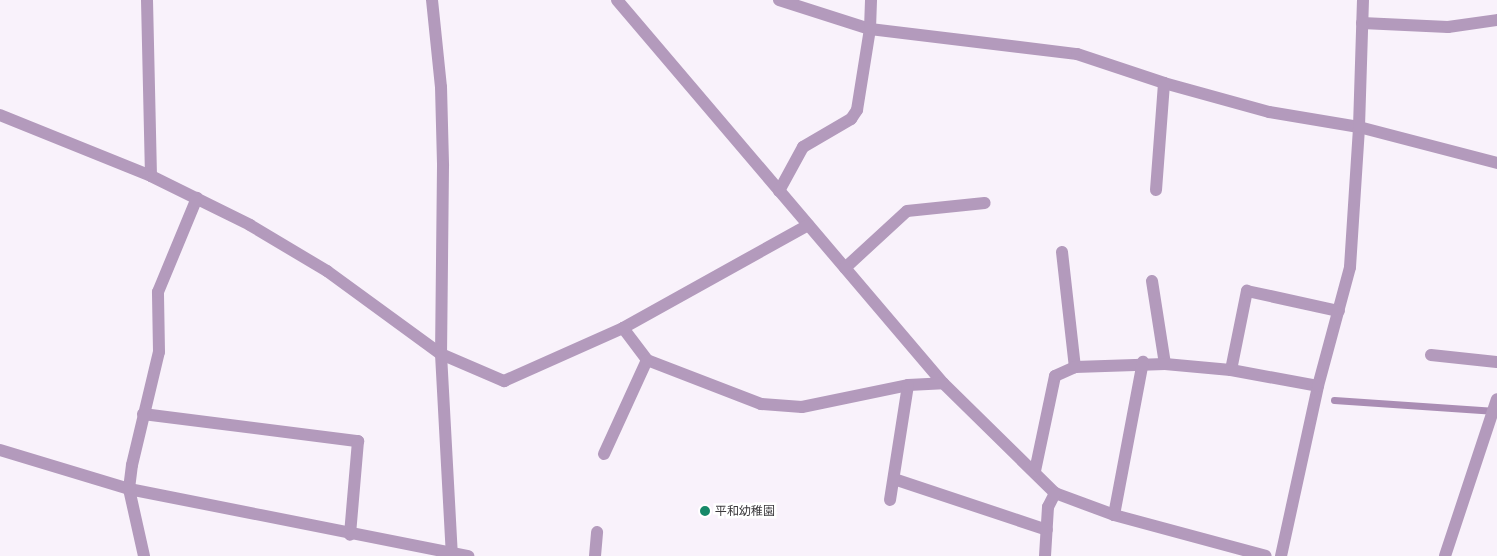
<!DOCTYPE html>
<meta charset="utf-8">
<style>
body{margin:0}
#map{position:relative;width:1497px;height:556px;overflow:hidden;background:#f9f2fb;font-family:"Titillium Web","Noto Sans JP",sans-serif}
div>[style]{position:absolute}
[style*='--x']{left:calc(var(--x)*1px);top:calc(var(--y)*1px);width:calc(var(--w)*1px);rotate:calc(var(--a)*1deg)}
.stream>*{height:7px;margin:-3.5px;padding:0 3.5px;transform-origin:3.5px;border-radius:3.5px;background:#aa8db4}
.minor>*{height:12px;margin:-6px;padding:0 6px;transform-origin:6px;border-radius:6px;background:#b39abc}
.dots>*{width:14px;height:14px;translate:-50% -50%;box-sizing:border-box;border:2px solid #fff;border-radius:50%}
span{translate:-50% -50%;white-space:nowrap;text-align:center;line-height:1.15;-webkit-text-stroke:5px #fff;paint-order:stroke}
.poi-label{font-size:12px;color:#3b393c}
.left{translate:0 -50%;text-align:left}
</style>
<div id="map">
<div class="stream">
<i style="--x:1334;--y:400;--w:162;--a:3.9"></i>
</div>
<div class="minor">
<i style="--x:147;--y:0;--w:176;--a:88.7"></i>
<i style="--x:432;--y:0;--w:87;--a:84.1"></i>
<i style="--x:441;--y:87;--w:79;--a:88.5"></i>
<i style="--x:443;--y:166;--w:188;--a:90.6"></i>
<i style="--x:441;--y:354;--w:202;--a:86.9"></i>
<i style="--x:617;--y:0;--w:503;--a:49.6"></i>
<i style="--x:943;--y:383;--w:157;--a:44.5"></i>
<i style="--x:1055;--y:493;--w:63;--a:20.4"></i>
<i style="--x:1114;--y:515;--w:157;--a:15.1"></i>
<i style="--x:779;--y:0;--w:96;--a:17.7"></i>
<i style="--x:870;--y:29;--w:209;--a:6.9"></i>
<i style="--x:1077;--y:54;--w:92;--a:18.4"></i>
<i style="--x:1164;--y:83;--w:109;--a:15.4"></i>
<i style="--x:1269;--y:112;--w:91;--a:9.5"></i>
<i style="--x:1359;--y:127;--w:143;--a:14.6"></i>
<i style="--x:1362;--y:23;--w:86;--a:2.7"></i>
<i style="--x:1448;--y:27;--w:49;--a:-8.1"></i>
<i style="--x:0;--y:115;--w:163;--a:22"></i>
<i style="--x:151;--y:176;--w:110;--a:26.3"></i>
<i style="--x:250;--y:225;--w:90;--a:30.9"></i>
<i style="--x:327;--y:271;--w:141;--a:36.1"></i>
<i style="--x:441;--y:354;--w:69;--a:23.2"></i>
<i style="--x:504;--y:381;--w:130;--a:-24"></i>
<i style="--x:623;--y:328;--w:212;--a:-29.1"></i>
<i style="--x:1156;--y:190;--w:107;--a:-85.7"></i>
<i style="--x:779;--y:191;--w:50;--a:-61.4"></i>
<i style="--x:803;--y:147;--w:56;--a:-30.3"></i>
<i style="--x:851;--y:119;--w:11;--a:-56"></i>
<i style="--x:857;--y:110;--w:82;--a:-80.9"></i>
<i style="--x:870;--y:29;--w:29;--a:-88"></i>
<i style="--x:1062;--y:252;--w:116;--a:83.6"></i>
<i style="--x:845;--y:268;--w:84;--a:-42.6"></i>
<i style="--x:907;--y:211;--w:78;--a:-5.9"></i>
<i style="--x:1152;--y:281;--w:84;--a:81.1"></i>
<i style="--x:623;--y:328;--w:40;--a:53"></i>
<i style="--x:647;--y:360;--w:122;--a:21.1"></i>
<i style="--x:761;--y:404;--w:41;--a:4.2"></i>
<i style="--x:802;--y:407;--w:108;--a:-11.7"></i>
<i style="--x:908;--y:385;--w:35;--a:-3"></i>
<i style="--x:1431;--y:355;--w:66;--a:6.1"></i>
<i style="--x:1231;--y:370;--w:81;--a:-78.6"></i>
<i style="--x:1247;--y:291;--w:94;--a:12.3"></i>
<i style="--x:143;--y:414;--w:217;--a:7.2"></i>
<i style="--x:358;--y:441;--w:94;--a:94.9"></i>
<i style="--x:0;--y:450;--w:135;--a:16.8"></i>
<i style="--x:129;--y:489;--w:346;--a:11.2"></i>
<i style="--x:604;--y:454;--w:103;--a:-65.4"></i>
<i style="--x:1035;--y:471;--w:97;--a:-78.1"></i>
<i style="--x:1055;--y:376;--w:22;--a:-24"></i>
<i style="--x:1075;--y:367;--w:90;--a:-1.9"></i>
<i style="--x:1165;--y:364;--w:66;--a:5.2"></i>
<i style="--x:1231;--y:370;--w:88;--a:10.4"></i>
<i style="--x:894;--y:479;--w:161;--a:18.4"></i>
<i style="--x:890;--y:500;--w:116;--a:-81.1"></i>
<i style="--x:1114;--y:515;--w:156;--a:-79.3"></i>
<i style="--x:144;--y:556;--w:69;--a:-102.6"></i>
<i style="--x:129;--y:489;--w:24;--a:-83"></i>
<i style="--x:132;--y:465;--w:116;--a:-76.6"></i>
<i style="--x:159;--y:352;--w:60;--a:-91"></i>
<i style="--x:158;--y:292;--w:102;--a:-67.5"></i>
<i style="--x:595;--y:556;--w:24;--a:-85"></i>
<i style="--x:1045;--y:556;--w:49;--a:-86.5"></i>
<i style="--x:1048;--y:507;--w:16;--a:-63"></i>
<i style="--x:1281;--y:556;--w:174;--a:-77.7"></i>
<i style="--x:1318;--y:386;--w:123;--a:-74.9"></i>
<i style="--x:1350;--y:267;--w:140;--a:-86.3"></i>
<i style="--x:1359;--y:127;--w:127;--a:-88.2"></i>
<i style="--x:1445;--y:556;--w:165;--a:-71.7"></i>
</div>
<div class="dots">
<i style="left:705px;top:511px;background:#168868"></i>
</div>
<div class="poi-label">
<span class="left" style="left:715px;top:511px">平和幼稚園</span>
</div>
</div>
